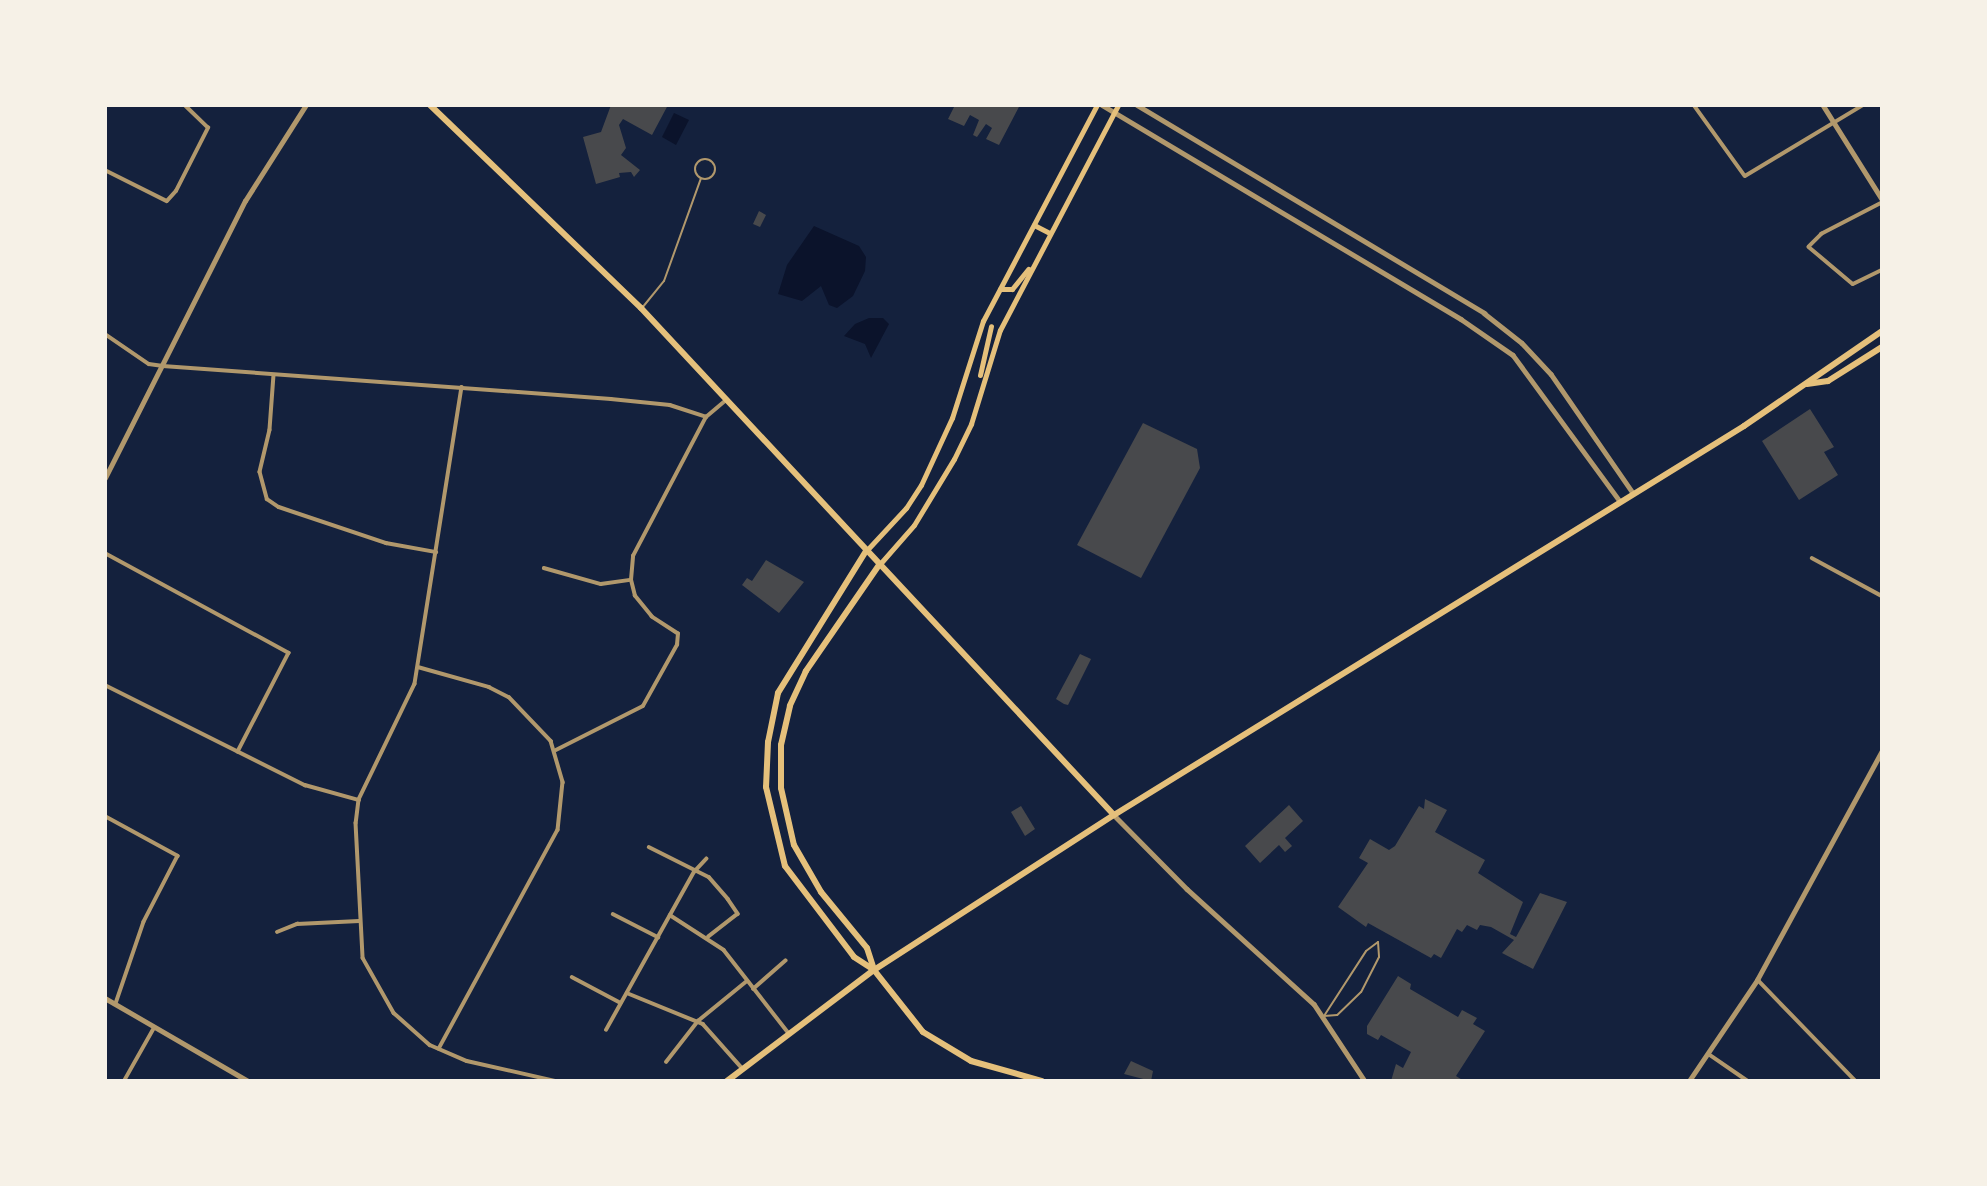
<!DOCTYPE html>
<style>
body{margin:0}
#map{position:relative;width:1987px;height:1186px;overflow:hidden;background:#14213d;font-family:"Playfair Display",serif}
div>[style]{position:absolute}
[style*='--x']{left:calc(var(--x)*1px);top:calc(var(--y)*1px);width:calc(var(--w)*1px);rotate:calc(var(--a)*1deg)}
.water>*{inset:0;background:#0b132b}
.building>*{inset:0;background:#48494c}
.service>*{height:2px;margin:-1px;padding:0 1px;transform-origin:1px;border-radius:1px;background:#b1986c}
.service>.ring{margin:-1px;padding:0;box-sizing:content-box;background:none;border:2px solid #b1986c;border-radius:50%}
.minor>*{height:3.5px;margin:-1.75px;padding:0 1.75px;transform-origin:1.75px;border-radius:1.75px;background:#b1986c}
.tertiary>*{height:4.5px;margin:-2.25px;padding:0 2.25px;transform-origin:2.25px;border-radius:2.25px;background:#b1986c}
.secondary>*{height:5px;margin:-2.5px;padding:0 2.5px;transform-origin:2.5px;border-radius:2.5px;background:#e5c07b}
.primary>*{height:6px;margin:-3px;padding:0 3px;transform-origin:3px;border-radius:3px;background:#e5c07b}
span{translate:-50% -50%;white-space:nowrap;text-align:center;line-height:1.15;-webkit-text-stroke:5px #f6f1e7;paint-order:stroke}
.frame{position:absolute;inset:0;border:107px solid #f6f1e7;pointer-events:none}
</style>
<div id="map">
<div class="water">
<i style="clip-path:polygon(674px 113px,689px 120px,676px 145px,662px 137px)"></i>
<i style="clip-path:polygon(814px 226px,859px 246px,866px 257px,865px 271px,853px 296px,837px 308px,829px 305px,821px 286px,802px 301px,778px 294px,787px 265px)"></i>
<i style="clip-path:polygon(869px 318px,883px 318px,889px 324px,871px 358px,865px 344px,844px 336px,855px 324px)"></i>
</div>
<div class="building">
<i style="clip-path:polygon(611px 105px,668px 105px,652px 135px,623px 119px,619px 125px,626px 148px,621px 155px,640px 170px,634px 177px,631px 172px,619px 173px,620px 177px,596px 184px,583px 137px,601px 132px)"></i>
<i style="clip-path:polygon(955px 105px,1020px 105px,999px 145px,986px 139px,992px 128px,986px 124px,977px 137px,973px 135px,979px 120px,970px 115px,964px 126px,948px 119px)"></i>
<i style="clip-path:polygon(759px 211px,766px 215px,760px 227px,753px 224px)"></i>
<i style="clip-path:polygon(1810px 409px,1834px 447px,1824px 452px,1838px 475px,1799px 500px,1762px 441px)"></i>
<i style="clip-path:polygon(1143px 423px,1197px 449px,1200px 468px,1141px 578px,1077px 545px)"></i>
<i style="clip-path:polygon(766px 560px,804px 582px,779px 613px,742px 585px,747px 578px,752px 581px)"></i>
<i style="clip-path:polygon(1080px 654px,1091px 659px,1068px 705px,1064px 704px,1056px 699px)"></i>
<i style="clip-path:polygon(1425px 799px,1447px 810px,1435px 832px,1485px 860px,1478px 873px,1523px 902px,1510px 934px,1516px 937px,1540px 893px,1567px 902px,1533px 969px,1502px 953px,1514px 940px,1491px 927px,1480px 925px,1477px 930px,1467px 925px,1462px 932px,1457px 929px,1441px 958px,1434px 954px,1431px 958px,1368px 923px,1366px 927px,1338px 907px,1368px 863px,1359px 858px,1370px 839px,1389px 850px,1395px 846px,1419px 806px,1424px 809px)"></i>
<i style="clip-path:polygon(1289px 805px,1303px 821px,1285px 838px,1292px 846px,1285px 852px,1279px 845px,1260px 863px,1245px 846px)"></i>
<i style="clip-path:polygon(1021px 806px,1035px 829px,1025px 836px,1011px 812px)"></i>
<i style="clip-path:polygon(1398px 976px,1411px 984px,1410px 989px,1458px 1017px,1462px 1010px,1477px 1018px,1473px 1024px,1485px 1031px,1456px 1076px,1464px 1081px,1391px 1081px,1396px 1064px,1403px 1068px,1411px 1052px,1381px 1035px,1378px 1040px,1367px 1034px,1367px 1026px)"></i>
<i style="clip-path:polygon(1131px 1061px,1153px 1071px,1151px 1081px,1124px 1074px)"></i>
</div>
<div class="service">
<i class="ring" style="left:695px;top:159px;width:18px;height:18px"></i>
<i style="--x:642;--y:308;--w:35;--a:-51"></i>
<i style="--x:664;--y:281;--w:109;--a:-70.2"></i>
<i style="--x:1378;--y:942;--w:15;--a:86"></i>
<i style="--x:1379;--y:957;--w:39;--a:117"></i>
<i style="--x:1361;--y:992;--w:33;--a:136"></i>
<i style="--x:1337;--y:1015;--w:13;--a:176"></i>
<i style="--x:1324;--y:1016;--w:77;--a:-57.1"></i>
<i style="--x:1366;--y:951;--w:15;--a:-37"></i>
</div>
<div class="minor">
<i style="--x:1694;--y:105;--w:87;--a:54.3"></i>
<i style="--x:1745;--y:176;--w:138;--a:-31"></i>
<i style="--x:105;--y:170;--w:69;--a:26.6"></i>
<i style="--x:167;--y:201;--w:13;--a:-48"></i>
<i style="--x:176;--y:191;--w:71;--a:-63.1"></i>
<i style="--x:208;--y:128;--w:33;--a:-136"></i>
<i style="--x:1882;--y:203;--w:68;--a:152.7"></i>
<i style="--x:1822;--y:234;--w:18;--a:135"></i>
<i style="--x:1809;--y:247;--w:57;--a:40.1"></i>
<i style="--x:1853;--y:284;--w:32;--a:-26"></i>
<i style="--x:105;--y:334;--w:53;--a:34.3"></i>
<i style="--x:149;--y:364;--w:14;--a:8"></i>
<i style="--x:163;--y:366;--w:449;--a:4.2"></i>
<i style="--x:611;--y:399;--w:59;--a:5.8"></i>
<i style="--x:670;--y:405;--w:38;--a:18"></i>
<i style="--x:274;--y:375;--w:55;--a:94.2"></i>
<i style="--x:270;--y:430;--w:43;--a:103.4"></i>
<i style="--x:260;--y:472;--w:28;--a:75"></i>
<i style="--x:267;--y:499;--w:14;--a:34"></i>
<i style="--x:279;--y:507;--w:113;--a:18.6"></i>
<i style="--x:386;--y:543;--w:51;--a:10.2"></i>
<i style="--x:462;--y:387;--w:301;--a:99"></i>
<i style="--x:415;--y:684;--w:129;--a:115.8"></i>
<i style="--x:359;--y:800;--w:23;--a:97"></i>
<i style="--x:356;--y:823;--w:135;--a:87"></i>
<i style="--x:363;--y:958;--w:63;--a:60.6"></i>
<i style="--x:394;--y:1013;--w:48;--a:41.6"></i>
<i style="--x:430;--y:1045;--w:40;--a:23.4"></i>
<i style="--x:467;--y:1061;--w:91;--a:12.7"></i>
<i style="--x:105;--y:553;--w:209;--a:28.5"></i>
<i style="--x:289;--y:653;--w:111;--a:117.3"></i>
<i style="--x:1812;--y:558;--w:80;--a:28.5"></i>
<i style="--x:544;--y:568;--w:59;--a:15.7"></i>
<i style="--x:601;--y:584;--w:29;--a:-8"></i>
<i style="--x:418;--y:667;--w:74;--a:15.7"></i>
<i style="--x:489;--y:687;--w:22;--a:27"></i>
<i style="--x:509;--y:697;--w:61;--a:46.3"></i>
<i style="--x:551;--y:741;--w:43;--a:73.7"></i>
<i style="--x:563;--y:782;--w:48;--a:95.9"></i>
<i style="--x:558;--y:830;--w:249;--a:118.5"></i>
<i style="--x:105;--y:685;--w:224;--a:26.6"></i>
<i style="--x:305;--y:785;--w:56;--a:15.5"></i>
<i style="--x:556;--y:750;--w:97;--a:-26.8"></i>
<i style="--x:643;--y:706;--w:70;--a:-60.9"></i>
<i style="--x:677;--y:645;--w:11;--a:-85"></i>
<i style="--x:678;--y:634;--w:31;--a:-147"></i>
<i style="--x:652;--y:617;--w:27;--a:-129"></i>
<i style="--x:635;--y:596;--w:16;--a:-104"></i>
<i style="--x:631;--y:580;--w:24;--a:-85"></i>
<i style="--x:633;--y:556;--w:157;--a:-62.3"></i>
<i style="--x:706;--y:417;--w:25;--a:-40"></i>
<i style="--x:105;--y:816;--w:83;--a:28.7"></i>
<i style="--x:178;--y:856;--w:74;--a:117.3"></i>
<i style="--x:144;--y:922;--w:87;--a:108.9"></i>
<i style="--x:649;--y:847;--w:67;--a:26.6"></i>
<i style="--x:709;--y:877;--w:29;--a:49"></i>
<i style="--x:728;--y:899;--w:18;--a:56"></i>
<i style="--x:738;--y:914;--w:37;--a:142"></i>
<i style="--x:613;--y:914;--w:51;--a:27.1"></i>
<i style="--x:670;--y:915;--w:64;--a:32.9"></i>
<i style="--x:724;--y:950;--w:103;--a:52.1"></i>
<i style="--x:277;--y:932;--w:22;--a:-22"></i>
<i style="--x:297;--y:924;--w:62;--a:-2.8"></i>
<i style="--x:572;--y:977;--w:55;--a:28"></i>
<i style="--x:1758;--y:980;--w:141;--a:45.9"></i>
<i style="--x:753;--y:989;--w:43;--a:-41.2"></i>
<i style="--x:627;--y:993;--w:82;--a:22.2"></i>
<i style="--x:703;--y:1024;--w:59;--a:48.4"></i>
<i style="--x:606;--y:1030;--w:181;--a:-60.9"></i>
<i style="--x:694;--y:872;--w:18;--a:-47"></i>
<i style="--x:1710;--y:1055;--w:46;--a:34.4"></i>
<i style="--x:666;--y:1062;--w:52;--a:-52"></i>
<i style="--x:698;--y:1021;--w:63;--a:-39.2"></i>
<i style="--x:124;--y:1081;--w:61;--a:-60.5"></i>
</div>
<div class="tertiary">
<i style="--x:1102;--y:105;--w:418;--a:30.8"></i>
<i style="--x:1461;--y:319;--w:63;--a:34.7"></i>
<i style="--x:1513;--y:355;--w:181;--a:53.8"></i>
<i style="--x:1137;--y:105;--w:405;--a:30.9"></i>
<i style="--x:1484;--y:313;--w:48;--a:38.3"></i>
<i style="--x:1522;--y:343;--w:42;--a:46.9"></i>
<i style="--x:1551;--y:374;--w:145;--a:55.4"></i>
<i style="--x:1823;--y:105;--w:111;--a:57.9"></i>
<i style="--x:105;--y:478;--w:310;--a:-63.2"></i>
<i style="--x:245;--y:201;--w:114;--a:-57.6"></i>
<i style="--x:1114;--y:815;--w:104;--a:45.4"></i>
<i style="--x:1187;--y:889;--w:171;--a:42.2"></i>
<i style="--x:1314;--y:1004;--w:92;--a:56.5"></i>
<i style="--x:105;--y:998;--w:165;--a:30.1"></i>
<i style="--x:1689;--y:1081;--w:122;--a:-56"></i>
<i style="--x:1757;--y:980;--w:261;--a:-61.4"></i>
</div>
<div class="secondary">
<i style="--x:1034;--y:225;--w:18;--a:27"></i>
<i style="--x:1000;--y:289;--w:12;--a:0"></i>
<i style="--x:1012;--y:289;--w:26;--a:-51"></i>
<i style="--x:980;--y:375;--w:50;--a:-77.3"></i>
<i style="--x:866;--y:551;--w:59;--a:-47.1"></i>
<i style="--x:906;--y:508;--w:27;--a:-57"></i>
<i style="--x:921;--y:485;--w:74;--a:-65.2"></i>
<i style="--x:952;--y:418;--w:102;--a:-72.3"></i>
<i style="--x:983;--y:321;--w:244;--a:-62.2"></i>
<i style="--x:879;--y:565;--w:53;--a:-48.8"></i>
<i style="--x:914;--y:525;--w:77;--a:-58.8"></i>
<i style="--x:954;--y:459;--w:39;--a:-64"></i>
<i style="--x:971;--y:424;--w:98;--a:-72.9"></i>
<i style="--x:1000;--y:330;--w:254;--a:-62.3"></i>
</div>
<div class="primary">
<i style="--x:430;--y:105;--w:293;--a:43.9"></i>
<i style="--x:641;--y:308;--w:693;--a:46.99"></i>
<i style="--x:1807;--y:384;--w:21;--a:-8"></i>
<i style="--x:1828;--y:381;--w:64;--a:-32.2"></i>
<i style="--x:866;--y:551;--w:167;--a:121.8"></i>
<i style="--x:778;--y:693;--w:50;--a:101.5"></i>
<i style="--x:768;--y:742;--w:45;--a:92.5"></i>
<i style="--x:766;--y:787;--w:81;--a:76.5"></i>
<i style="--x:785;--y:866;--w:114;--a:52.8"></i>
<i style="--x:854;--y:957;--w:24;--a:33"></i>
<i style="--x:879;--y:565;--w:129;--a:124.6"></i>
<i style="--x:806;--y:671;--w:38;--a:115"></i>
<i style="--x:790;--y:706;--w:40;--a:103"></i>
<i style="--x:781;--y:745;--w:43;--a:90"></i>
<i style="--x:781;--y:788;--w:58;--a:77.2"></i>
<i style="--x:794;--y:845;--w:54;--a:60.1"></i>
<i style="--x:821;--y:892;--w:72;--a:50.6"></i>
<i style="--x:867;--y:948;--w:23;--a:72"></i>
<i style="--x:874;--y:970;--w:79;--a:51.7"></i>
<i style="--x:923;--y:1032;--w:56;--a:31.1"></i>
<i style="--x:971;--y:1061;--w:74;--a:15.7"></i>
<i style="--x:727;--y:1081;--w:184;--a:-37.1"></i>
<i style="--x:874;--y:970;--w:286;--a:-32.9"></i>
<i style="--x:1114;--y:815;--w:740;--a:-31.69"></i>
<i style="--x:1744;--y:426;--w:168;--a:-34.5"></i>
</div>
<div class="frame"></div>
</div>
